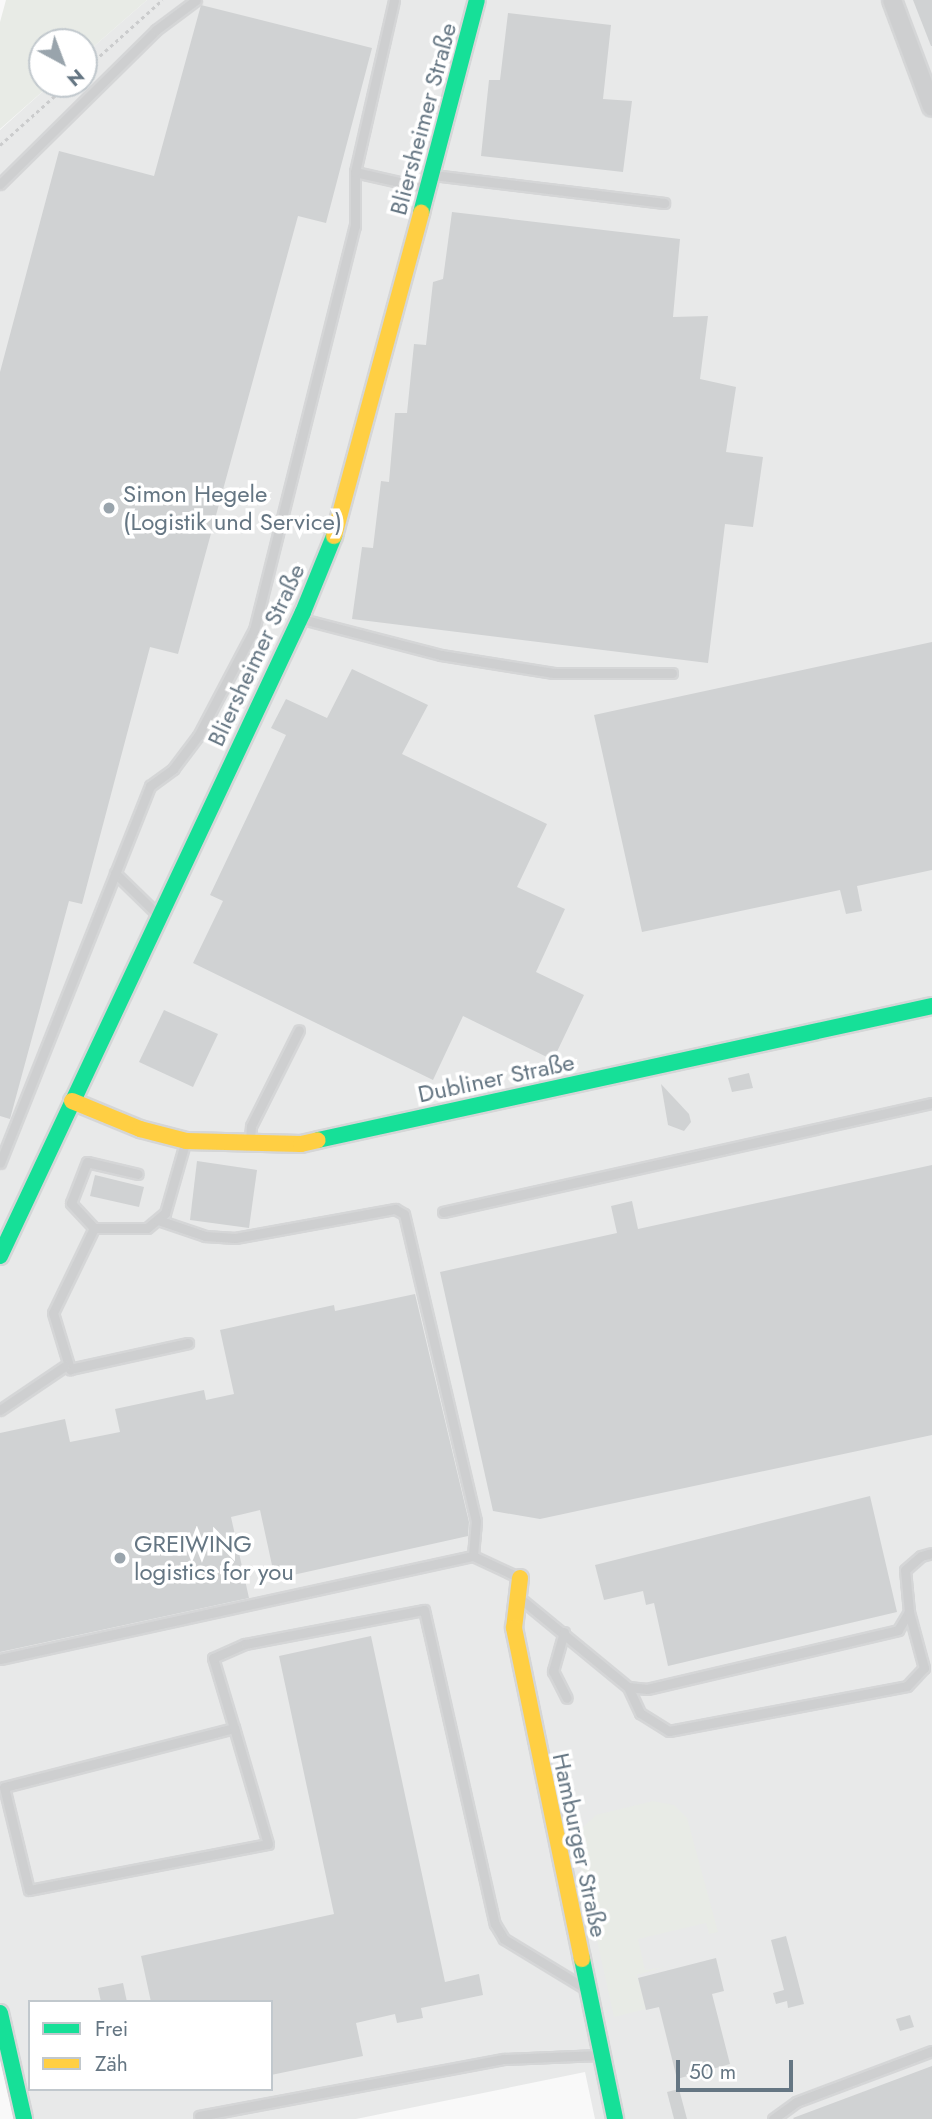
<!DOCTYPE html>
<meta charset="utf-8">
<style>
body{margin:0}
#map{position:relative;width:932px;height:2119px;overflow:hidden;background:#f9f9f9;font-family:Jost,sans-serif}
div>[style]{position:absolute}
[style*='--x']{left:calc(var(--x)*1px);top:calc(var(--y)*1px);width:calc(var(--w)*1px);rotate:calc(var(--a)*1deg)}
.built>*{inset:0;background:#e8e9e9}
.green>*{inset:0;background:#e8ebe6}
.building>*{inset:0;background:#d0d2d3}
.path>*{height:2.5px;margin-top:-1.25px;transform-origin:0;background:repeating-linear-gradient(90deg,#cbcccd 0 3.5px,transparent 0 7px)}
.roads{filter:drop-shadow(2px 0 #d5d6d7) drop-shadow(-2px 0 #d5d6d7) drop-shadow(0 2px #d5d6d7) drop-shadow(0 -2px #d5d6d7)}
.lane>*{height:9px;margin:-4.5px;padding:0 4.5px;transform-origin:4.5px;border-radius:4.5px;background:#cecfd0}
.street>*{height:18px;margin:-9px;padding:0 9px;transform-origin:9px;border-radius:9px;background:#cecfd0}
.fast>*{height:16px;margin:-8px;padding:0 8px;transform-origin:8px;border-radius:8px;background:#16e098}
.slow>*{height:16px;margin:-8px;padding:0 8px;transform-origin:8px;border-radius:8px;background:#ffcf43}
.dots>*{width:19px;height:19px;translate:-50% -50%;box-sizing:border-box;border:4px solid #fff;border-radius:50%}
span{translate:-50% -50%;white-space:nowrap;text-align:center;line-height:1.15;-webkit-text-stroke:7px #fff;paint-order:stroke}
.street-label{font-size:24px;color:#657683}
.poi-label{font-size:24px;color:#657683}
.left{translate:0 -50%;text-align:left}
.legend{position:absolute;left:28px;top:2000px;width:245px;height:91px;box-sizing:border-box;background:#fff;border:2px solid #c1c8cd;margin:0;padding:9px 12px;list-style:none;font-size:21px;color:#657683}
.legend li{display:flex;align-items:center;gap:14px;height:35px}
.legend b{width:35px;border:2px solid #c1c8cd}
.north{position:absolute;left:28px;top:28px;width:70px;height:70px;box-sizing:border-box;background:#fff;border:2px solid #c1c8cd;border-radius:50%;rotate:139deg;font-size:19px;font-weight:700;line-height:28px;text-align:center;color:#657683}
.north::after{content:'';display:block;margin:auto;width:24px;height:32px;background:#99a4ac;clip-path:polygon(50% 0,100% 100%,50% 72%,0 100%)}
.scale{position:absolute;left:676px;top:2060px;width:117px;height:32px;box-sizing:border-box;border:4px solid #657683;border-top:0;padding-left:9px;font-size:21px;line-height:24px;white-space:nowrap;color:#657683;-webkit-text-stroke:5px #fff;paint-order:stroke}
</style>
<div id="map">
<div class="built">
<i style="clip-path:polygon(evenodd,147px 0,932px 0,932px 2119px,595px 2119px,585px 2072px,356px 2119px,30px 2119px,0 2013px,0 130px,51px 84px,84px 84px,84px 55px,147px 0,30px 2002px,271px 2002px,271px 2089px,30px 2089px,30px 2002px)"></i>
</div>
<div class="green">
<i style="clip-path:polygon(6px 0,147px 0,84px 55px,84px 42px,42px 42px,42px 84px,51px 84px,0 129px,0 22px)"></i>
<i style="clip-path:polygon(653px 1801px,674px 1805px,687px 1818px,718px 1932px,709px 1934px,706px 1923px,638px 1939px,645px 1970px,665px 1967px,637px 1975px,646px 2009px,614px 2017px,574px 1836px,596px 1815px)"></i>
</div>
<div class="building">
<i style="clip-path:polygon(913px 0,932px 0,932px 46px,931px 46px)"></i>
<i style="clip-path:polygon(201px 5px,372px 48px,326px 223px,298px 216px,178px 654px,150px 647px,82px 904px,69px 901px,10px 1119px,0 1116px,0 372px,59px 151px,154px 176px)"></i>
<i style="clip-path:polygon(508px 13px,611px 25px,603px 99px,632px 101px,623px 172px,481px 156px,489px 80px,500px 80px)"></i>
<i style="clip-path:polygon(452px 212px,680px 239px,673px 317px,708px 316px,700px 379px,736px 387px,726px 452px,763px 457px,753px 527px,725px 524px,708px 663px,352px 619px,362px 547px,373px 548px,381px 481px,389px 482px,395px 413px,407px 413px,414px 344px,426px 345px,433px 282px,443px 279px)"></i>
<i style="clip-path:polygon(932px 642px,932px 870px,857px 886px,862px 911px,846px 914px,840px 890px,642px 932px,594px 715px)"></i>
<i style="clip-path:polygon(352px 669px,428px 705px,402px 754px,547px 824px,517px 887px,565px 909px,536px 972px,584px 995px,553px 1060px,463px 1016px,433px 1080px,193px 963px,223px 901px,210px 895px,286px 735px,271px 728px,286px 699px,327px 718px)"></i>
<i style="clip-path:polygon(164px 1010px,218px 1034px,193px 1087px,139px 1062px)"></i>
<i style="clip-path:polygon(749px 1073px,753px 1088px,732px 1092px,728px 1078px)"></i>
<i style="clip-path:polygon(661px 1084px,689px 1114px,691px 1122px,684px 1131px,668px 1125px)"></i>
<i style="clip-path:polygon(197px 1161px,257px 1170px,249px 1228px,190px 1220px)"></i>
<i style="clip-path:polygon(932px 1165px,932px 1435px,540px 1519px,493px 1511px,440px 1272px,617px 1233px,611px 1206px,632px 1201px,638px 1229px)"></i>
<i style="clip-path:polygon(95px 1175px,144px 1187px,139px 1207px,90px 1196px)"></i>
<i style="clip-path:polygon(415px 1294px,469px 1522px,468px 1536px,275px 1579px,260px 1510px,231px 1517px,249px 1598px,0 1652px,0 1433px,65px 1419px,70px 1442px,120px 1432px,115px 1409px,204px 1390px,206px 1400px,234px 1394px,220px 1330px,334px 1305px,335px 1311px)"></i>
<i style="clip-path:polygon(870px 1496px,897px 1612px,668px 1666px,654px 1603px,646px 1605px,643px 1591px,604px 1600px,595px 1565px)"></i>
<i style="clip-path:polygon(371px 1636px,445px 1982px,479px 1974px,483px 1995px,421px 2008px,423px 2018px,397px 2023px,395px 2014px,356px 2023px,363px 2056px,271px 2075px,271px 2002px,151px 2002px,141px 1956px,334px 1914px,279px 1656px)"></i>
<i style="clip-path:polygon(786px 1936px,804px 2004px,788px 2008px,787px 2001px,776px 2004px,773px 1993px,784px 1990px,771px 1940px)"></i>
<i style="clip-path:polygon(716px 1958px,724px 1991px,712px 1994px,730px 2064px,677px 2079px,659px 2007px,646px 2010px,638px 1978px)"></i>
<i style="clip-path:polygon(123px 1983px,127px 2002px,101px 2002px,98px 1988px)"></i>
<i style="clip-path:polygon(910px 2015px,914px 2027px,900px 2031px,896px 2019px)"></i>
<i style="clip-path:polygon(932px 2066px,932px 2119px,794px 2119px,793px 2118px)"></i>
<i style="clip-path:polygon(679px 2089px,687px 2119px,674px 2119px,667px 2092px)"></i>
</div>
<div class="path">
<i style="--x:84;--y:70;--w:105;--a:-41.9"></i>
<i style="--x:0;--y:145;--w:91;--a:-41.9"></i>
</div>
<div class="roads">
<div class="lane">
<i style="--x:355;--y:172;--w:73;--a:12.7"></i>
<i style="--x:433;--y:175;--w:233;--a:6.9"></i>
<i style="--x:0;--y:184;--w:219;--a:-44.6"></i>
<i style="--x:156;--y:30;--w:50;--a:-36.9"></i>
<i style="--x:302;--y:619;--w:144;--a:14.5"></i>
<i style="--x:441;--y:655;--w:114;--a:9.1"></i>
<i style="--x:554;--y:673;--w:118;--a:0"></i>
<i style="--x:115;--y:873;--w:60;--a:44.3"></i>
<i style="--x:250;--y:1140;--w:14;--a:-86"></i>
<i style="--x:251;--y:1126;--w:107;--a:-63.4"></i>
<i style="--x:185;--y:1143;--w:73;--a:105.9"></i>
<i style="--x:165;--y:1213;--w:23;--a:140"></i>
<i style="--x:147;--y:1228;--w:53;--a:180"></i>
<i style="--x:94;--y:1228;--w:94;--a:115.8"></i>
<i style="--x:53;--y:1313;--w:59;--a:73.1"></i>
<i style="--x:70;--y:1369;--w:121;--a:-12.4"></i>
<i style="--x:0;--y:1163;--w:406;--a:-68.3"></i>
<i style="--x:150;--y:786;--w:29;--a:-36"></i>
<i style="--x:173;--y:769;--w:41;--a:-52.9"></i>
<i style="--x:198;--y:736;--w:120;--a:-62.2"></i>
<i style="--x:254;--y:630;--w:416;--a:-76"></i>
<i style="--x:355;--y:226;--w:54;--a:-90"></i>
<i style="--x:355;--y:172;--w:176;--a:-77.2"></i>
<i style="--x:443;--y:1212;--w:501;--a:-12.57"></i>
<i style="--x:158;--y:1220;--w:50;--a:18.8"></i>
<i style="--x:205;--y:1236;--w:30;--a:4"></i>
<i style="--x:235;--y:1238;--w:163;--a:-10.3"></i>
<i style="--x:395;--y:1209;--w:10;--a:29"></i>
<i style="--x:404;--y:1214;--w:315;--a:76.8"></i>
<i style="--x:476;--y:1521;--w:35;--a:95"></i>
<i style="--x:94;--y:1228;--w:34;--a:-133"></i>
<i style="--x:71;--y:1203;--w:44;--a:-68.7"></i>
<i style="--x:87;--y:1162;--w:52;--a:13.2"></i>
<i style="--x:0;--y:1410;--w:78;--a:-34.1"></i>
<i style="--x:522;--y:1600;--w:137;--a:39.4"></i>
<i style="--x:628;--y:1687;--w:19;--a:6"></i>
<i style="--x:647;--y:1689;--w:258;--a:-13.2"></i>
<i style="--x:898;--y:1630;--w:21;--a:-59"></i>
<i style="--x:909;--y:1612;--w:42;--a:-95.4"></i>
<i style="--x:905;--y:1570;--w:21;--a:-41"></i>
<i style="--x:921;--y:1556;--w:11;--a:-15"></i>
<i style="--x:564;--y:1632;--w:41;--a:105.8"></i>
<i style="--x:553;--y:1671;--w:30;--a:63"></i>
<i style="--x:0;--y:1659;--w:484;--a:-12.3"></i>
<i style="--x:473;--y:1556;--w:50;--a:25"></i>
<i style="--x:628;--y:1687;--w:29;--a:65"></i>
<i style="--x:640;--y:1713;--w:34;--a:32"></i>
<i style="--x:669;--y:1731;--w:242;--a:-10.7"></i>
<i style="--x:907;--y:1686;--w:25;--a:-47"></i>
<i style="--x:924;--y:1668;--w:58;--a:-105"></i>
<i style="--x:234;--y:1728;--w:237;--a:165.6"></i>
<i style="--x:4;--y:1787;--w:106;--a:76.4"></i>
<i style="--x:29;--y:1890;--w:243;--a:-10.9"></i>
<i style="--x:268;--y:1844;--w:121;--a:-106.3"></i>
<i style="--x:234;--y:1728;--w:73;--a:-106.7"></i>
<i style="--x:213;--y:1658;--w:35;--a:-24"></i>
<i style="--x:245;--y:1644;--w:182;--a:-10.8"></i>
<i style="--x:424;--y:1610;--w:322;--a:77.3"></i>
<i style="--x:495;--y:1924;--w:17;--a:59"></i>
<i style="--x:504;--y:1939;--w:92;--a:31.3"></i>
<i style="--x:199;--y:2116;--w:311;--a:-10.6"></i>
<i style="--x:505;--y:2059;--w:94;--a:-2.4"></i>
<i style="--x:773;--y:2119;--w:29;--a:-36"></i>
<i style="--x:796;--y:2102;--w:145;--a:-20.6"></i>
</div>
<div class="street">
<i style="--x:892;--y:0;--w:114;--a:69.5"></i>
</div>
<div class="fast">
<i style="--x:421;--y:213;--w:220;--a:-75.3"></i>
<i style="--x:318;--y:1140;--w:628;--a:-12.31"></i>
<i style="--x:0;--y:1256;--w:712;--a:-64.8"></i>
<i style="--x:303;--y:612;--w:82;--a:-67.8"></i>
<i style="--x:582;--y:1959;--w:163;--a:78.3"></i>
<i style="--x:0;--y:2013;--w:109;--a:77.2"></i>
</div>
<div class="slow">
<i style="--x:334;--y:536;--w:335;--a:-74.9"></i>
<i style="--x:72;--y:1101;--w:74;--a:22.4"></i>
<i style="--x:140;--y:1129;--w:48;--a:14.6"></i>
<i style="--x:186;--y:1141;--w:115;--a:1.5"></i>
<i style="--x:301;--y:1144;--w:17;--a:-13"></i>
<i style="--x:520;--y:1578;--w:50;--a:96.8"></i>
<i style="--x:514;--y:1628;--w:338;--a:78.4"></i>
</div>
</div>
<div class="dots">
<i style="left:109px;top:508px;background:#99a4ac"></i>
<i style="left:120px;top:1558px;background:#99a4ac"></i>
</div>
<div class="street-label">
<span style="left:423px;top:119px;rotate:-75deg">Bliersheimer Straße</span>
<span style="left:256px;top:655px;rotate:-65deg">Bliersheimer Straße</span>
<span style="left:496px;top:1078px;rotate:-12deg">Dubliner Straße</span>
<span style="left:580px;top:1845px;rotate:78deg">Hamburger Straße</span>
</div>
<div class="poi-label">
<span class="left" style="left:123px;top:508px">Simon Hegele<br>(Logistik und Service)</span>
<span class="left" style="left:134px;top:1558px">GREIWING<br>logistics for you</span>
</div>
<ul class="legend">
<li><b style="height:9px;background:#16e098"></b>Frei</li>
<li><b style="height:9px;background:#ffcf43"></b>Zäh</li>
</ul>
<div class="north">N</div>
<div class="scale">50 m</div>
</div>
